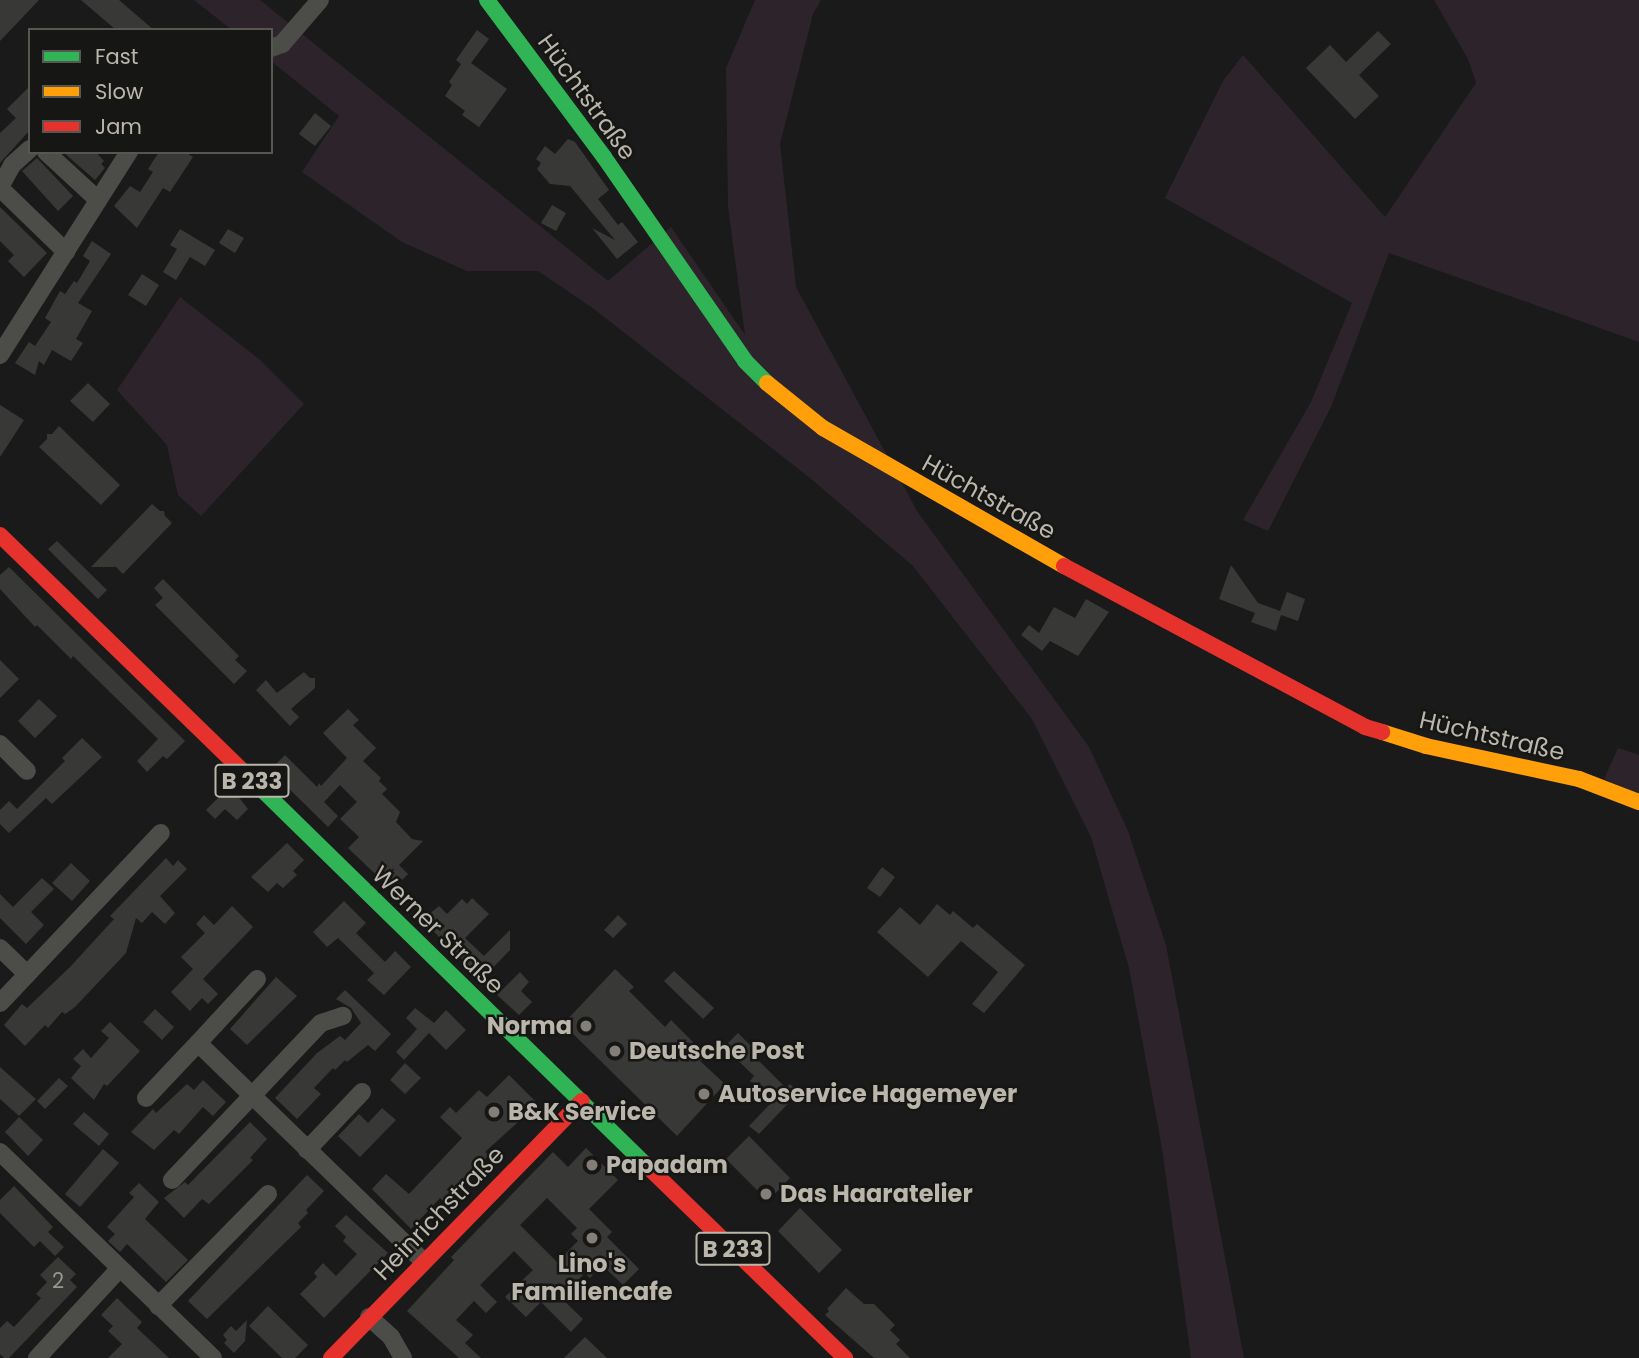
<!DOCTYPE html>
<meta charset="utf-8">
<style>
body{margin:0}
#map{position:relative;width:1639px;height:1358px;overflow:hidden;background:#1a1a1a;font-family:Poppins,sans-serif}
div>[style]{position:absolute}
[style*='--x']{left:calc(var(--x)*1px);top:calc(var(--y)*1px);width:calc(var(--w)*1px);rotate:calc(var(--a)*1deg)}
.green>*{inset:0;background:#2c242a}
.building>*{inset:0;background:#383836}
.street>*{height:18px;margin:-9px;padding:0 9px;transform-origin:9px;border-radius:9px;background:#4c4c48}
.fast>*{height:16px;margin:-8px;padding:0 8px;transform-origin:8px;border-radius:8px;background:#30b455}
.slow>*{height:16px;margin:-8px;padding:0 8px;transform-origin:8px;border-radius:8px;background:#ff9f0a}
.jam>*{height:16px;margin:-8px;padding:0 8px;transform-origin:8px;border-radius:8px;background:#e5322d}
.dots>*{width:19px;height:19px;translate:-50% -50%;box-sizing:border-box;border:4px solid #161614;border-radius:50%}
span{translate:-50% -50%;white-space:nowrap;text-align:center;line-height:1.15;-webkit-text-stroke:5px #161614;paint-order:stroke}
.number-label{font-size:21px;color:#9a968e}
.number-label span{-webkit-text-stroke-width:0}
.shield-label span{padding:2px 5px;background:#161614;border:2px solid;border-radius:5px;-webkit-text-stroke-width:0}
.shield-label{font-size:23px;color:#bbb6ab;font-weight:700}
.street-label{font-size:24px;color:#bbb6ab}
.poi-label{font-size:24px;color:#bbb6ab;font-weight:700}
.right{translate:-100% -50%;text-align:right}
.left{translate:0 -50%;text-align:left}
.legend{position:absolute;left:28px;top:28px;width:245px;height:126px;box-sizing:border-box;background:#161614;border:2px solid #585650;margin:0;padding:9px 12px;list-style:none;font-size:21px;color:#bbb6ab}
.legend li{display:flex;align-items:center;gap:14px;height:35px}
.legend b{width:35px;border:2px solid #585650}
</style>
<div id="map">
<div class="green">
<i style="clip-path:polygon(194px 0,260px 0,608px 281px,671px 227px,745px 335px,728px 206px,726px 68px,755px 0,821px 0,813px 14px,780px 144px,796px 287px,917px 511px,1089px 747px,1128px 831px,1166px 945px,1244px 1358px,1191px 1358px,1162px 1148px,1129px 968px,1091px 837px,1032px 719px,913px 566px,810px 478px,594px 309px,538px 271px,467px 271px,402px 242px,302px 172px,339px 116px,271px 61px,271px 30px,232px 30px)"></i>
<i style="clip-path:polygon(1434px 0,1639px 0,1639px 342px,1389px 253px,1331px 407px,1268px 531px,1243px 520px,1311px 402px,1352px 303px,1165px 198px,1223px 81px,1243px 55px,1385px 217px,1476px 83px,1468px 59px)"></i>
<i style="clip-path:polygon(180px 297px,259px 359px,304px 404px,201px 516px,178px 495px,167px 445px,117px 390px)"></i>
<i style="clip-path:polygon(1618px 748px,1639px 755px,1639px 794px,1604px 779px)"></i>
</div>
<div class="building">
<i style="clip-path:polygon(0 0,39px 0,0 41px)"></i>
<i style="clip-path:polygon(81px 0,119px 0,154px 30px,116px 30px)"></i>
<i style="clip-path:polygon(477px 30px,489px 39px,471px 63px,507px 89px,479px 127px,462px 115px,465px 111px,445px 96px,452px 85px,449px 82px,461px 64px,456px 60px)"></i>
<i style="clip-path:polygon(1378px 31px,1391px 44px,1359px 75px,1379px 96px,1355px 119px,1306px 68px,1330px 45px,1346px 62px)"></i>
<i style="clip-path:polygon(30px 86px,30px 130px,0 163px,0 133px,16px 118px,7px 109px)"></i>
<i style="clip-path:polygon(315px 113px,331px 126px,315px 146px,299px 134px)"></i>
<i style="clip-path:polygon(568px 139px,575px 142px,609px 190px,598px 199px,618px 225px,622px 222px,638px 242px,617px 259px,592px 228px,615px 240px,570px 186px,550px 184px,537px 169px,541px 163px,536px 159px,545px 146px,555px 154px)"></i>
<i style="clip-path:polygon(63px 152px,96px 152px,104px 161px,101px 164px,105px 168px,95px 180px)"></i>
<i style="clip-path:polygon(159px 152px,185px 152px,193px 157px,170px 192px,163px 188px,137px 228px,114px 206px,130px 186px,140px 192px,153px 172px,148px 169px)"></i>
<i style="clip-path:polygon(37px 158px,73px 196px,58px 211px,22px 171px)"></i>
<i style="clip-path:polygon(552px 205px,566px 213px,556px 231px,541px 223px)"></i>
<i style="clip-path:polygon(0 207px,47px 253px,24px 277px,8px 261px,14px 255px,0 241px)"></i>
<i style="clip-path:polygon(180px 229px,215px 250px,205px 266px,190px 257px,176px 280px,163px 272px,177px 249px,170px 245px)"></i>
<i style="clip-path:polygon(228px 229px,244px 238px,235px 253px,219px 243px)"></i>
<i style="clip-path:polygon(92px 241px,111px 254px,78px 303px,92px 311px,76px 339px,83px 343px,71px 361px,52px 350px,44px 365px,39px 361px,35px 375px,15px 363px,29px 342px,35px 346px,51px 322px,45px 318px,60px 291px,65px 294px,74px 281px,77px 283px,90px 261px,83px 256px)"></i>
<i style="clip-path:polygon(142px 274px,159px 285px,146px 306px,128px 295px)"></i>
<i style="clip-path:polygon(88px 383px,110px 404px,93px 422px,70px 401px)"></i>
<i style="clip-path:polygon(0 405px,24px 420px,0 457px)"></i>
<i style="clip-path:polygon(59px 426px,120px 485px,101px 505px,39px 447px,47px 439px,47px 434px,52px 434px)"></i>
<i style="clip-path:polygon(152px 504px,160px 511px,164px 511px,165px 516px,172px 523px,123px 574px,116px 567px,91px 567px)"></i>
<i style="clip-path:polygon(57px 541px,107px 590px,98px 599px,48px 549px)"></i>
<i style="clip-path:polygon(1231px 565px,1258px 603px,1280px 611px,1287px 592px,1305px 599px,1298px 621px,1281px 615px,1276px 631px,1251px 622px,1255px 613px,1219px 599px)"></i>
<i style="clip-path:polygon(9px 567px,185px 741px,167px 759px,163px 756px,147px 772px,137px 761px,158px 739px,73px 656px,71px 659px,37px 625px,35px 627px,0 589px,0 575px)"></i>
<i style="clip-path:polygon(163px 579px,239px 656px,235px 660px,247px 671px,234px 684px,155px 605px,163px 598px,154px 588px)"></i>
<i style="clip-path:polygon(1086px 599px,1109px 612px,1078px 656px,1050px 641px,1042px 651px,1021px 635px,1029px 625px,1039px 633px,1054px 607px,1075px 618px)"></i>
<i style="clip-path:polygon(0 660px,19px 679px,0 698px)"></i>
<i style="clip-path:polygon(304px 672px,310px 678px,315px 678px,315px 688px,291px 709px,299px 717px,290px 726px,256px 690px,266px 680px,277px 693px)"></i>
<i style="clip-path:polygon(39px 699px,57px 716px,35px 738px,18px 721px)"></i>
<i style="clip-path:polygon(348px 709px,359px 720px,353px 725px,376px 748px,363px 761px,381px 778px,379px 781px,387px 789px,382px 794px,400px 812px,396px 822px,412px 839px,423px 841px,399px 865px,408px 874px,392px 890px,348px 848px,359px 837px,340px 819px,357px 802px,340px 785px,324px 802px,338px 816px,328px 827px,270px 770px,285px 755px,317px 787px,319px 783px,321px 786px,347px 758px,323px 733px)"></i>
<i style="clip-path:polygon(82px 738px,102px 757px,52px 804px,46px 798px,9px 833px,0 824px,0 810px,9px 801px,17px 809px,65px 761px,62px 758px)"></i>
<i style="clip-path:polygon(230px 786px,248px 809px,237px 820px,225px 809px,215px 819px,206px 810px)"></i>
<i style="clip-path:polygon(287px 843px,304px 860px,293px 871px,297px 875px,283px 888px,277px 883px,268px 892px,251px 877px)"></i>
<i style="clip-path:polygon(166px 858px,173px 866px,178px 860px,187px 869px,160px 896px,175px 913px,165px 924px,152px 912px,142px 923px,136px 918px,126px 953px,75px 1007px,65px 1014px,62px 1012px,48px 1028px,45px 1025px,25px 1046px,4px 1025px,22px 1004px,27px 1008px,70px 967px,114px 919px,110px 916px)"></i>
<i style="clip-path:polygon(71px 863px,90px 881px,72px 901px,52px 883px)"></i>
<i style="clip-path:polygon(882px 867px,895px 877px,880px 897px,867px 888px)"></i>
<i style="clip-path:polygon(42px 878px,54px 889px,31px 912px,44px 925px,26px 944px,0 918px,0 894px,13px 907px)"></i>
<i style="clip-path:polygon(472px 898px,489px 914px,465px 938px,484px 956px,510px 930px,510px 950px,482px 979px,422px 920px,439px 906px,447px 914px,462px 899px,467px 904px)"></i>
<i style="clip-path:polygon(344px 901px,366px 923px,356px 933px,385px 962px,395px 951px,411px 967px,384px 995px,367px 980px,374px 973px,338px 938px,327px 947px,313px 932px)"></i>
<i style="clip-path:polygon(937px 904px,950px 915px,953px 911px,973px 928px,977px 924px,1025px 965px,984px 1013px,972px 1004px,998px 972px,961px 941px,928px 977px,877px 932px,900px 907px,920px 925px)"></i>
<i style="clip-path:polygon(232px 906px,253px 927px,203px 979px,218px 994px,208px 1004px,202px 998px,190px 1011px,171px 992px,193px 969px,181px 957px,205px 933px,196px 924px,204px 915px,214px 925px)"></i>
<i style="clip-path:polygon(618px 915px,627px 924px,613px 938px,604px 930px)"></i>
<i style="clip-path:polygon(615px 969px,634px 987px,629px 991px,665px 1027px,671px 1020px,706px 1055px,700px 1061px,725px 1084px,677px 1136px,563px 1024px)"></i>
<i style="clip-path:polygon(674px 971px,714px 1008px,703px 1019px,664px 981px)"></i>
<i style="clip-path:polygon(520px 972px,529px 982px,521px 991px,532px 1002px,519px 1015px,497px 995px)"></i>
<i style="clip-path:polygon(276px 977px,297px 996px,247px 1045px,230px 1029px)"></i>
<i style="clip-path:polygon(345px 990px,391px 1034px,375px 1051px,368px 1045px,347px 1062px,345px 1060px,335px 1070px,333px 1068px,314px 1088px,321px 1094px,297px 1119px,275px 1098px,317px 1053px,340px 1036px,345px 1040px,361px 1023px,351px 1008px,336px 999px)"></i>
<i style="clip-path:polygon(415px 1008px,434px 1023px,446px 1010px,466px 1030px,446px 1050px,429px 1033px,404px 1060px,396px 1052px,417px 1029px,406px 1018px)"></i>
<i style="clip-path:polygon(155px 1009px,174px 1027px,162px 1040px,143px 1022px)"></i>
<i style="clip-path:polygon(110px 1022px,140px 1051px,107px 1086px,104px 1084px,94px 1100px,71px 1078px,81px 1066px,73px 1059px,83px 1049px,91px 1058px,109px 1038px,101px 1031px)"></i>
<i style="clip-path:polygon(738px 1033px,755px 1050px,752px 1054px,786px 1088px,790px 1084px,799px 1092px,759px 1134px,749px 1126px,772px 1102px,750px 1081px,754px 1076px,724px 1047px)"></i>
<i style="clip-path:polygon(405px 1063px,421px 1078px,405px 1094px,390px 1080px)"></i>
<i style="clip-path:polygon(0 1067px,36px 1099px,19px 1116px,0 1099px)"></i>
<i style="clip-path:polygon(509px 1075px,538px 1104px,485px 1152px,489px 1155px,444px 1202px,440px 1198px,411px 1229px,372px 1189px,386px 1174px,409px 1194px,462px 1138px,440px 1117px,450px 1107px,456px 1113px,479px 1090px,487px 1097px)"></i>
<i style="clip-path:polygon(59px 1078px,68px 1086px,45px 1109px,37px 1101px)"></i>
<i style="clip-path:polygon(203px 1080px,226px 1102px,213px 1116px,203px 1107px,179px 1134px,174px 1130px,154px 1150px,131px 1132px,153px 1109px,156px 1113px,187px 1084px,194px 1090px)"></i>
<i style="clip-path:polygon(382px 1108px,396px 1120px,360px 1157px,338px 1136px,359px 1114px,368px 1123px)"></i>
<i style="clip-path:polygon(84px 1112px,109px 1134px,99px 1146px,73px 1124px)"></i>
<i style="clip-path:polygon(19px 1117px,43px 1140px,28px 1156px,5px 1132px)"></i>
<i style="clip-path:polygon(250px 1122px,267px 1139px,250px 1158px,253px 1160px,209px 1204px,202px 1199px,184px 1218px,164px 1198px,185px 1182px,188px 1185px)"></i>
<i style="clip-path:polygon(749px 1136px,790px 1178px,768px 1201px,726px 1159px)"></i>
<i style="clip-path:polygon(evenodd,586px 1148px,618px 1180px,589px 1209px,612px 1232px,607px 1237px,639px 1269px,623px 1285px,602px 1265px,590px 1278px,585px 1273px,561px 1298px,583px 1319px,571px 1332px,541px 1302px,526px 1317px,505px 1297px,533px 1270px,514px 1251px,480px 1285px,497px 1302px,486px 1313px,474px 1301px,456px 1320px,473px 1335px,465px 1343px,481px 1358px,459px 1358px,407px 1311px,454px 1260px,451px 1257px,553px 1152px,568px 1167px,586px 1148px,547px 1198px,577px 1228px,571px 1234px,578px 1241px,557px 1262px,520px 1225px,547px 1198px)"></i>
<i style="clip-path:polygon(103px 1149px,119px 1163px,80px 1207px,65px 1194px)"></i>
<i style="clip-path:polygon(307px 1175px,324px 1191px,306px 1210px,308px 1213px,298px 1223px,301px 1227px,207px 1319px,188px 1301px)"></i>
<i style="clip-path:polygon(139px 1183px,159px 1202px,145px 1219px,188px 1260px,166px 1282px,127px 1244px,120px 1252px,108px 1241px,115px 1234px,107px 1227px,134px 1197px,129px 1193px)"></i>
<i style="clip-path:polygon(14px 1186px,53px 1227px,48px 1232px,64px 1247px,55px 1256px,40px 1241px,34px 1247px,0 1213px,0 1200px)"></i>
<i style="clip-path:polygon(800px 1208px,842px 1250px,819px 1273px,778px 1231px)"></i>
<i style="clip-path:polygon(346px 1215px,388px 1253px,324px 1318px,300px 1294px,317px 1277px,314px 1273px,323px 1263px,336px 1276px,357px 1254px,343px 1241px,346px 1237px,335px 1226px)"></i>
<i style="clip-path:polygon(58px 1257px,76px 1274px,70px 1280px,77px 1287px,9px 1358px,4px 1358px,0 1354px,0 1328px,7px 1321px,14px 1327px,41px 1298px,36px 1294px,47px 1282px,40px 1275px)"></i>
<i style="clip-path:polygon(846px 1288px,864px 1304px,874px 1304px,895px 1325px,890px 1330px,900px 1340px,896px 1344px,910px 1358px,874px 1358px,825px 1315px,829px 1311px,827px 1309px)"></i>
<i style="clip-path:polygon(117px 1298px,142px 1322px,137px 1328px,169px 1358px,108px 1358px,122px 1344px,108px 1331px,113px 1326px,101px 1315px)"></i>
<i style="clip-path:polygon(268px 1306px,308px 1345px,295px 1358px,282px 1358px,249px 1326px)"></i>
<i style="clip-path:polygon(247px 1320px,245px 1341px,234px 1353px,224px 1343px,227px 1340px,223px 1335px,231px 1326px,236px 1331px)"></i>
<i style="clip-path:polygon(585px 1337px,607px 1358px,564px 1358px)"></i>
</div>
<div class="street">
<i style="--x:271;--y:48;--w:12;--a:-20"></i>
<i style="--x:282;--y:44;--w:58;--a:-49.2"></i>
<i style="--x:46;--y:152;--w:71;--a:42.7"></i>
<i style="--x:0;--y:187;--w:25;--a:-61"></i>
<i style="--x:12;--y:165;--w:24;--a:-42"></i>
<i style="--x:0;--y:188;--w:92;--a:44.1"></i>
<i style="--x:0;--y:355;--w:241;--a:-57.6"></i>
<i style="--x:0;--y:744;--w:38;--a:45"></i>
<i style="--x:0;--y:948;--w:37;--a:44"></i>
<i style="--x:0;--y:1003;--w:234;--a:-46.6"></i>
<i style="--x:198;--y:1043;--w:87;--a:-47.3"></i>
<i style="--x:146;--y:1098;--w:76;--a:-46.6"></i>
<i style="--x:198;--y:1043;--w:313;--a:44.1"></i>
<i style="--x:307;--y:1150;--w:80;--a:-46.5"></i>
<i style="--x:0;--y:1152;--w:296;--a:44"></i>
<i style="--x:172;--y:1180;--w:216;--a:-46.5"></i>
<i style="--x:321;--y:1023;--w:23;--a:-18"></i>
<i style="--x:158;--y:1306;--w:157;--a:-45.5"></i>
<i style="--x:369;--y:1317;--w:30;--a:42"></i>
<i style="--x:391;--y:1337;--w:24;--a:60"></i>
<i style="--x:37;--y:1358;--w:121;--a:-47.3"></i>
</div>
<div class="fast">
<i style="--x:487;--y:0;--w:196;--a:53.3"></i>
<i style="--x:604;--y:157;--w:248;--a:55.3"></i>
<i style="--x:745;--y:361;--w:31;--a:45"></i>
<i style="--x:248;--y:776;--w:555;--a:44.34"></i>
</div>
<div class="slow">
<i style="--x:767;--y:383;--w:72;--a:38.8"></i>
<i style="--x:823;--y:428;--w:278;--a:29.8"></i>
<i style="--x:1382;--y:732;--w:46;--a:17.7"></i>
<i style="--x:1426;--y:746;--w:157;--a:12.2"></i>
<i style="--x:1579;--y:779;--w:64;--a:21"></i>
</div>
<div class="jam">
<i style="--x:0;--y:535;--w:346;--a:44.2"></i>
<i style="--x:1064;--y:566;--w:341;--a:28.1"></i>
<i style="--x:1365;--y:727;--w:18;--a:16"></i>
<i style="--x:645;--y:1164;--w:279;--a:44.1"></i>
<i style="--x:331;--y:1358;--w:359;--a:-45.7"></i>
</div>
<div class="dots">
<i style="left:586px;top:1026px;background:#837f78"></i>
<i style="left:615px;top:1051px;background:#837f78"></i>
<i style="left:704px;top:1094px;background:#837f78"></i>
<i style="left:494px;top:1112px;background:#837f78"></i>
<i style="left:592px;top:1165px;background:#837f78"></i>
<i style="left:766px;top:1194px;background:#837f78"></i>
<i style="left:592px;top:1238px;background:#837f78"></i>
</div>
<div class="number-label">
<span style="left:58px;top:1281px">2</span>
</div>
<div class="shield-label">
<span style="left:252px;top:781px">B 233</span>
<span style="left:733px;top:1249px">B 233</span>
</div>
<div class="street-label">
<span style="left:587px;top:97px;rotate:54deg">Hüchtstraße</span>
<span style="left:989px;top:497px;rotate:29deg">Hüchtstraße</span>
<span style="left:1492px;top:736px;rotate:13deg">Hüchtstraße</span>
<span style="left:438px;top:930px;rotate:44deg">Werner Straße</span>
<span style="left:439px;top:1213px;rotate:-46deg">Heinrichstraße</span>
</div>
<div class="poi-label">
<span class="right" style="left:572px;top:1026px">Norma</span>
<span class="left" style="left:629px;top:1051px">Deutsche Post</span>
<span class="left" style="left:718px;top:1094px">Autoservice Hagemeyer</span>
<span class="left" style="left:508px;top:1112px">B&amp;K Service</span>
<span class="left" style="left:606px;top:1165px">Papadam</span>
<span class="left" style="left:780px;top:1194px">Das Haaratelier</span>
<span style="left:592px;top:1278px">Lino's<br>Familiencafe</span>
</div>
<ul class="legend">
<li><b style="height:9px;background:#30b455"></b>Fast</li>
<li><b style="height:9px;background:#ff9f0a"></b>Slow</li>
<li><b style="height:9px;background:#e5322d"></b>Jam</li>
</ul>
</div>
